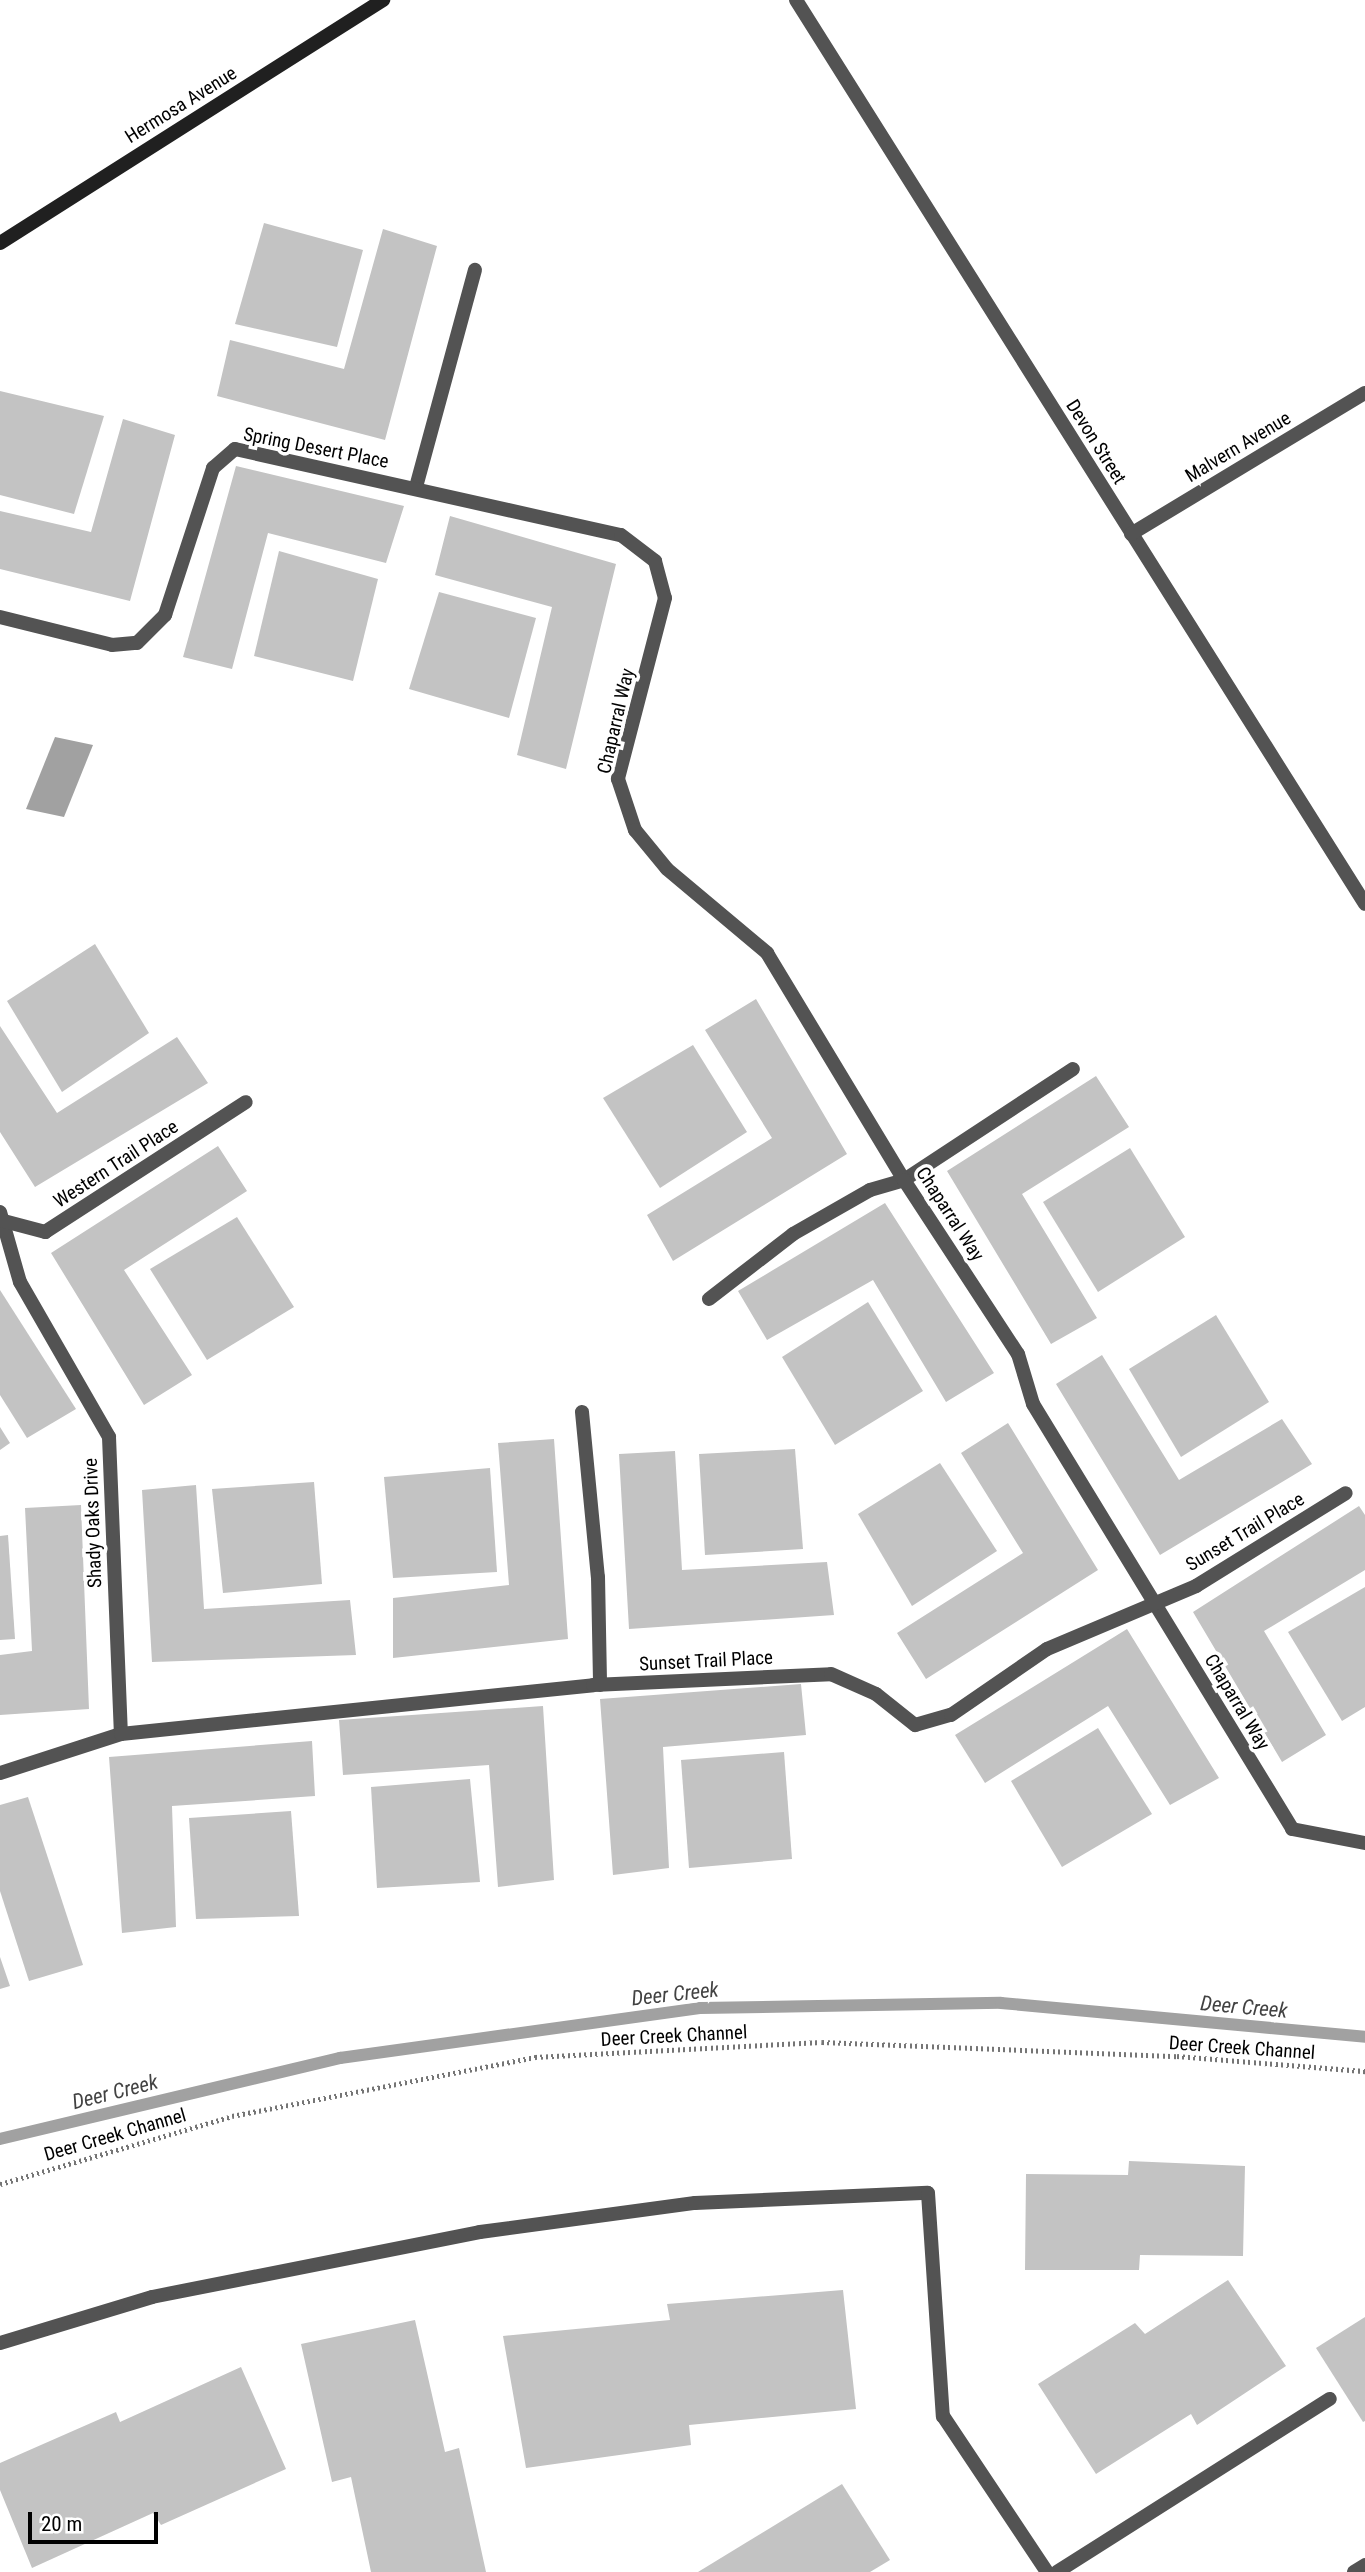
<!DOCTYPE html>
<style>
body{margin:0}
#map{position:relative;width:1365px;height:2572px;overflow:hidden;background:#fff;font-family:"Roboto Condensed",sans-serif}
div>[style]{position:absolute}
[style*='--x']{left:calc(var(--x)*1px);top:calc(var(--y)*1px);width:calc(var(--w)*1px);rotate:calc(var(--a)*1deg)}
.water>*{inset:0;background:#a1a1a1}
.stream>*{height:12px;margin:-6px;padding:0 6px;transform-origin:6px;border-radius:6px;background:#a1a1a1}
.building>*{inset:0;background:#c3c3c3}
.path>*{height:4.5px;margin-top:-2.25px;transform-origin:0;background:repeating-linear-gradient(90deg,#757575 0 2px,transparent 0 5.5px)}
.lane>*{height:14px;margin:-7px;padding:0 7px;transform-origin:7px;border-radius:7px;background:#535353}
.street>*{height:14px;margin:-7px;padding:0 7px;transform-origin:7px;border-radius:7px;background:#535353}
.secondary>*{height:14px;margin:-7px;padding:0 7px;transform-origin:7px;border-radius:7px;background:#202020}
span{translate:-50% -50%;white-space:nowrap;text-align:center;line-height:1.15;-webkit-text-stroke:7px #fff;paint-order:stroke}
.street-label{font-size:19px;color:#000}
.water-label{font-size:21px;color:#424242;font-style:italic}
.scale{position:absolute;left:28px;top:2512px;width:130px;height:32px;box-sizing:border-box;border:4px solid #000;border-top:0;padding-left:9px;font-size:21px;line-height:24px;white-space:nowrap;color:#000;-webkit-text-stroke:5px #fff;paint-order:stroke}
</style>
<div id="map">
<div class="water">
<i style="clip-path:polygon(55px 737px,93px 745px,64px 817px,26px 809px)"></i>
</div>
<div class="stream">
<i style="--x:0;--y:2139;--w:350;--a:-13.4"></i>
<i style="--x:340;--y:2058;--w:363;--a:-7.9"></i>
<i style="--x:700;--y:2008;--w:301;--a:-1"></i>
<i style="--x:1001;--y:2003;--w:366;--a:5.3"></i>
</div>
<div class="building">
<i style="clip-path:polygon(264px 223px,363px 250px,337px 347px,235px 324px)"></i>
<i style="clip-path:polygon(383px 229px,437px 246px,385px 440px,217px 396px,230px 340px,344px 369px)"></i>
<i style="clip-path:polygon(0 391px,104px 416px,74px 514px,0 495px)"></i>
<i style="clip-path:polygon(123px 419px,175px 435px,130px 601px,0 569px,0 511px,91px 532px)"></i>
<i style="clip-path:polygon(236px 466px,404px 506px,386px 563px,268px 533px,232px 669px,183px 657px)"></i>
<i style="clip-path:polygon(450px 516px,616px 564px,566px 769px,517px 755px,552px 607px,435px 575px)"></i>
<i style="clip-path:polygon(279px 551px,378px 579px,353px 681px,254px 656px)"></i>
<i style="clip-path:polygon(439px 592px,536px 618px,509px 718px,409px 689px)"></i>
<i style="clip-path:polygon(95px 944px,149px 1033px,62px 1092px,7px 1001px)"></i>
<i style="clip-path:polygon(756px 999px,847px 1154px,673px 1261px,647px 1215px,772px 1138px,705px 1030px)"></i>
<i style="clip-path:polygon(0 1026px,57px 1113px,177px 1037px,208px 1083px,35px 1187px,0 1132px)"></i>
<i style="clip-path:polygon(693px 1045px,747px 1132px,660px 1188px,603px 1098px)"></i>
<i style="clip-path:polygon(1096px 1076px,1129px 1127px,1022px 1194px,1097px 1318px,1051px 1344px,947px 1171px)"></i>
<i style="clip-path:polygon(218px 1146px,247px 1191px,124px 1270px,192px 1375px,144px 1405px,51px 1253px)"></i>
<i style="clip-path:polygon(1130px 1148px,1185px 1237px,1098px 1292px,1043px 1202px)"></i>
<i style="clip-path:polygon(885px 1203px,994px 1373px,946px 1402px,873px 1280px,767px 1340px,738px 1291px)"></i>
<i style="clip-path:polygon(237px 1217px,294px 1307px,207px 1360px,150px 1269px)"></i>
<i style="clip-path:polygon(0 1290px,76px 1409px,27px 1438px,0 1395px)"></i>
<i style="clip-path:polygon(868px 1302px,923px 1391px,835px 1445px,782px 1357px)"></i>
<i style="clip-path:polygon(1216px 1315px,1269px 1402px,1181px 1457px,1129px 1369px)"></i>
<i style="clip-path:polygon(1102px 1355px,1179px 1480px,1282px 1419px,1312px 1464px,1160px 1555px,1056px 1384px)"></i>
<i style="clip-path:polygon(1008px 1423px,1098px 1570px,926px 1679px,897px 1633px,1023px 1553px,961px 1453px)"></i>
<i style="clip-path:polygon(0 1427px,10px 1443px,0 1450px)"></i>
<i style="clip-path:polygon(554px 1439px,568px 1639px,393px 1658px,393px 1598px,509px 1585px,498px 1443px)"></i>
<i style="clip-path:polygon(795px 1449px,803px 1549px,705px 1555px,699px 1454px)"></i>
<i style="clip-path:polygon(675px 1451px,682px 1570px,827px 1562px,834px 1615px,629px 1629px,619px 1454px)"></i>
<i style="clip-path:polygon(940px 1463px,997px 1551px,912px 1606px,858px 1514px)"></i>
<i style="clip-path:polygon(490px 1468px,497px 1572px,393px 1578px,384px 1477px)"></i>
<i style="clip-path:polygon(314px 1482px,322px 1584px,223px 1593px,212px 1489px)"></i>
<i style="clip-path:polygon(196px 1485px,204px 1609px,350px 1600px,356px 1655px,152px 1662px,142px 1490px)"></i>
<i style="clip-path:polygon(81px 1505px,89px 1709px,0 1715px,0 1655px,32px 1651px,25px 1508px)"></i>
<i style="clip-path:polygon(1359px 1506px,1365px 1515px,1365px 1570px,1264px 1631px,1326px 1735px,1282px 1762px,1193px 1612px)"></i>
<i style="clip-path:polygon(8px 1535px,15px 1639px,0 1640px,0 1536px)"></i>
<i style="clip-path:polygon(1365px 1587px,1365px 1707px,1342px 1721px,1288px 1632px)"></i>
<i style="clip-path:polygon(1127px 1629px,1219px 1778px,1170px 1805px,1108px 1706px,985px 1783px,955px 1735px)"></i>
<i style="clip-path:polygon(801px 1684px,806px 1735px,663px 1747px,669px 1868px,613px 1875px,600px 1699px)"></i>
<i style="clip-path:polygon(543px 1706px,554px 1880px,498px 1887px,489px 1765px,343px 1775px,339px 1720px)"></i>
<i style="clip-path:polygon(1098px 1728px,1152px 1814px,1062px 1867px,1011px 1781px)"></i>
<i style="clip-path:polygon(312px 1741px,315px 1796px,172px 1806px,176px 1927px,122px 1933px,109px 1757px)"></i>
<i style="clip-path:polygon(784px 1752px,792px 1859px,689px 1868px,681px 1760px)"></i>
<i style="clip-path:polygon(470px 1779px,480px 1882px,377px 1888px,371px 1787px)"></i>
<i style="clip-path:polygon(28px 1797px,83px 1965px,29px 1981px,0 1891px,0 1805px)"></i>
<i style="clip-path:polygon(291px 1811px,299px 1916px,196px 1919px,189px 1818px)"></i>
<i style="clip-path:polygon(0 1957px,10px 1986px,0 1989px)"></i>
<i style="clip-path:polygon(1129px 2161px,1245px 2166px,1243px 2256px,1140px 2255px,1139px 2270px,1025px 2270px,1026px 2174px,1128px 2175px)"></i>
<i style="clip-path:polygon(1228px 2280px,1286px 2366px,1197px 2425px,1191px 2414px,1096px 2474px,1038px 2384px,1135px 2323px,1145px 2334px)"></i>
<i style="clip-path:polygon(843px 2290px,856px 2409px,689px 2425px,691px 2445px,526px 2468px,503px 2336px,670px 2320px,667px 2304px)"></i>
<i style="clip-path:polygon(1365px 2317px,1365px 2421px,1363px 2422px,1316px 2348px)"></i>
<i style="clip-path:polygon(415px 2320px,445px 2452px,459px 2448px,486px 2572px,371px 2572px,351px 2477px,332px 2482px,301px 2344px)"></i>
<i style="clip-path:polygon(241px 2367px,286px 2469px,161px 2525px,153px 2513px,32px 2568px,0 2490px,0 2463px,116px 2412px,120px 2422px)"></i>
<i style="clip-path:polygon(842px 2484px,890px 2560px,870px 2572px,698px 2572px)"></i>
</div>
<div class="path">
<i style="--x:0;--y:2184;--w:242;--a:-16.3"></i>
<i style="--x:232;--y:2116;--w:309;--a:-11"></i>
<i style="--x:535;--y:2057;--w:287;--a:-3"></i>
<i style="--x:822;--y:2042;--w:355;--a:2.3"></i>
<i style="--x:1177;--y:2056;--w:189;--a:4.6"></i>
</div>
<div class="lane">
<i style="--x:416;--y:487;--w:225;--a:-74.8"></i>
<i style="--x:709;--y:1299;--w:106;--a:-37.7"></i>
<i style="--x:793;--y:1234;--w:89;--a:-29.7"></i>
<i style="--x:870;--y:1190;--w:35;--a:-16"></i>
<i style="--x:904;--y:1180;--w:202;--a:-33.3"></i>
<i style="--x:0;--y:2343;--w:159;--a:-16.8"></i>
<i style="--x:152;--y:2297;--w:334;--a:-11.2"></i>
<i style="--x:480;--y:2232;--w:217;--a:-7.7"></i>
<i style="--x:695;--y:2203;--w:233;--a:-2.5"></i>
<i style="--x:928;--y:2193;--w:224;--a:86.2"></i>
<i style="--x:943;--y:2416;--w:187;--a:56.3"></i>
<i style="--x:1057;--y:2572;--w:323;--a:-32.4"></i>
<i style="--x:1354;--y:2572;--w:13;--a:-32"></i>
</div>
<div class="street">
<i style="--x:796;--y:0;--w:1068;--a:57.81"></i>
<i style="--x:1131;--y:534;--w:273;--a:-31.1"></i>
<i style="--x:0;--y:617;--w:115;--a:14"></i>
<i style="--x:112;--y:645;--w:25;--a:-5"></i>
<i style="--x:137;--y:643;--w:40;--a:-45"></i>
<i style="--x:165;--y:615;--w:155;--a:-71.9"></i>
<i style="--x:213;--y:468;--w:29;--a:-41"></i>
<i style="--x:235;--y:449;--w:395;--a:12.6"></i>
<i style="--x:621;--y:535;--w:43;--a:37.4"></i>
<i style="--x:655;--y:561;--w:38;--a:75"></i>
<i style="--x:665;--y:598;--w:187;--a:104.6"></i>
<i style="--x:618;--y:779;--w:54;--a:71.6"></i>
<i style="--x:635;--y:830;--w:50;--a:50.6"></i>
<i style="--x:667;--y:869;--w:131;--a:40"></i>
<i style="--x:767;--y:953;--w:265;--a:58.9"></i>
<i style="--x:904;--y:1180;--w:208;--a:56.8"></i>
<i style="--x:1018;--y:1354;--w:52;--a:73.3"></i>
<i style="--x:1033;--y:1404;--w:498;--a:58.6"></i>
<i style="--x:1292;--y:1829;--w:74;--a:10.9"></i>
<i style="--x:0;--y:1212;--w:73;--a:74.1"></i>
<i style="--x:20;--y:1282;--w:179;--a:60.1"></i>
<i style="--x:109;--y:1437;--w:297;--a:87.7"></i>
<i style="--x:0;--y:1220;--w:47;--a:14.9"></i>
<i style="--x:45;--y:1232;--w:239;--a:-32.9"></i>
<i style="--x:582;--y:1412;--w:166;--a:84.5"></i>
<i style="--x:598;--y:1577;--w:108;--a:88.9"></i>
<i style="--x:0;--y:1773;--w:127;--a:-17.9"></i>
<i style="--x:121;--y:1734;--w:475;--a:-5.9"></i>
<i style="--x:593;--y:1685;--w:238;--a:-2.6"></i>
<i style="--x:831;--y:1674;--w:49;--a:24"></i>
<i style="--x:876;--y:1694;--w:50;--a:38.5"></i>
<i style="--x:915;--y:1725;--w:37;--a:-16"></i>
<i style="--x:951;--y:1715;--w:116;--a:-34.5"></i>
<i style="--x:1047;--y:1649;--w:162;--a:-22.9"></i>
<i style="--x:1196;--y:1586;--w:176;--a:-31.8"></i>
</div>
<div class="secondary">
<i style="--x:0;--y:243;--w:454;--a:-32.4"></i>
</div>
<div class="street-label">
<span style="left:181px;top:105px;rotate:-32deg">Hermosa Avenue</span>
<span style="left:1096px;top:442px;rotate:58deg">Devon Street</span>
<span style="left:1238px;top:447px;rotate:-31deg">Malvern Avenue</span>
<span style="left:316px;top:448px;rotate:11deg">Spring Desert Place</span>
<span style="left:616px;top:721px;rotate:-77deg">Chaparral Way</span>
<span style="left:116px;top:1164px;rotate:-33deg">Western Trail Place</span>
<span style="left:950px;top:1214px;rotate:57deg">Chaparral Way</span>
<span style="left:93px;top:1523px;rotate:-92deg">Shady Oaks Drive</span>
<span style="left:1245px;top:1532px;rotate:-31deg">Sunset Trail Place</span>
<span style="left:706px;top:1661px;rotate:-3deg">Sunset Trail Place</span>
<span style="left:1237px;top:1702px;rotate:59deg">Chaparral Way</span>
<span style="left:674px;top:2036px;rotate:-3deg">Deer Creek Channel</span>
<span style="left:1242px;top:2048px;rotate:4deg">Deer Creek Channel</span>
<span style="left:115px;top:2135px;rotate:-16deg">Deer Creek Channel</span>
</div>
<div class="water-label">
<span style="left:675px;top:1994px;rotate:-6deg">Deer Creek</span>
<span style="left:1244px;top:2007px;rotate:5deg">Deer Creek</span>
<span style="left:115px;top:2092px;rotate:-14deg">Deer Creek</span>
</div>
<div class="scale">20 m</div>
</div>
